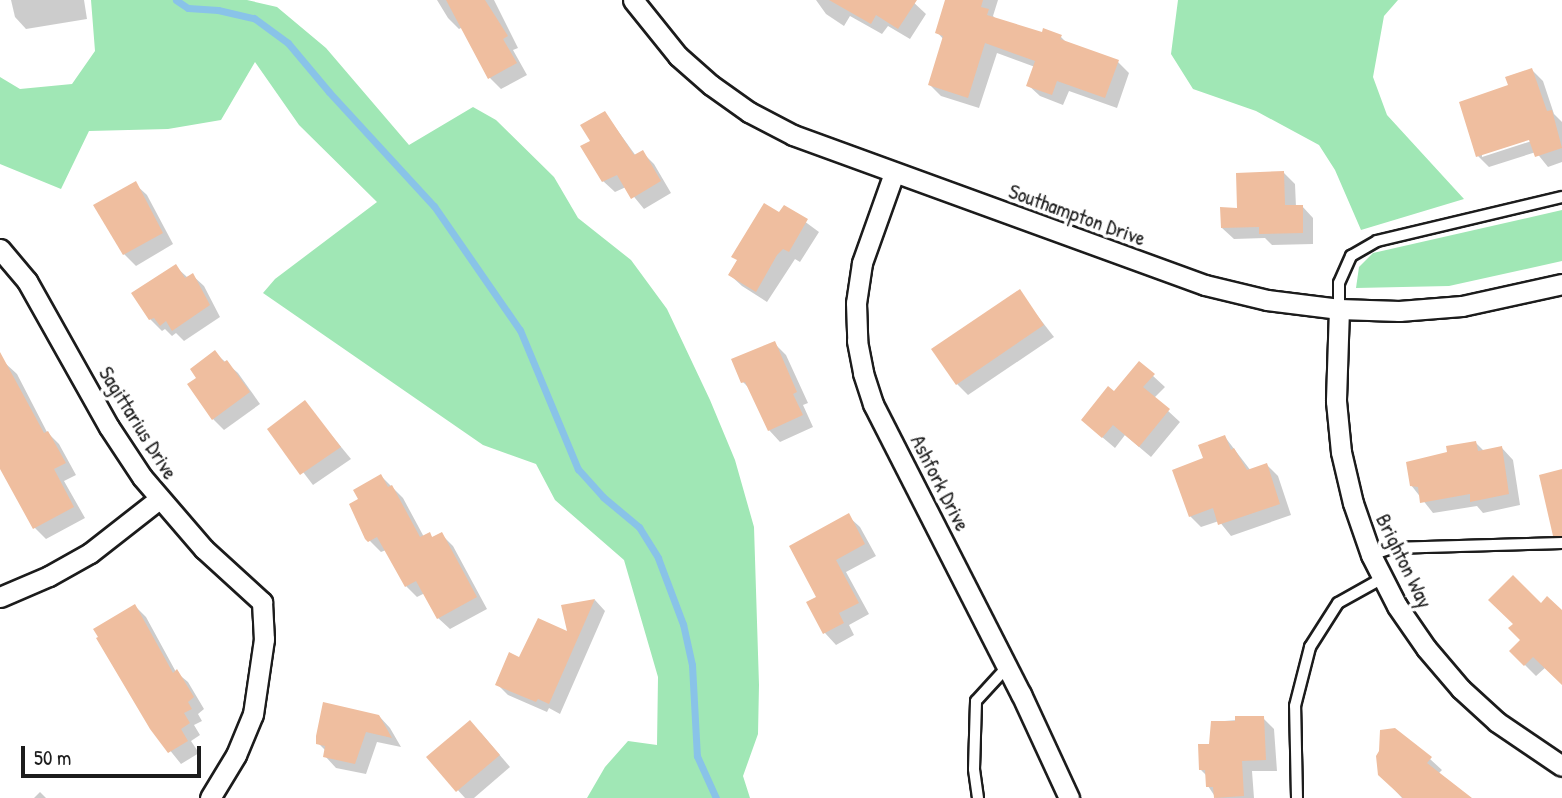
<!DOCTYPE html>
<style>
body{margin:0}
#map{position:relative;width:1562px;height:798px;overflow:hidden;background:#fff;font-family:"Patrick Hand",sans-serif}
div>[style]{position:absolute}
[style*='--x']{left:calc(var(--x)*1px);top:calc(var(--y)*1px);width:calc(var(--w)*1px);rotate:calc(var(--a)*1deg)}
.green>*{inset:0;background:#a0e7b5}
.shadow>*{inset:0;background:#0003}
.stream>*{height:7px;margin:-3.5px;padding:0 3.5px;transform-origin:3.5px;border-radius:3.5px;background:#89c3e8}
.building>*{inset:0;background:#efbe9f}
.roads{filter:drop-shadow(2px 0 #1c1c1c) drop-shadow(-2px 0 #1c1c1c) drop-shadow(0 2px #1c1c1c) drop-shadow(0 -2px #1c1c1c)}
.service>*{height:10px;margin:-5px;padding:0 5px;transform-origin:5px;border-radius:5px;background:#fff}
.minor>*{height:19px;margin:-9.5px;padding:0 9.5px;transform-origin:9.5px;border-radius:9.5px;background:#fff}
span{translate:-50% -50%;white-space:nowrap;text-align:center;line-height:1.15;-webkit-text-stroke:7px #fff;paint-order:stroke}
.street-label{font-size:21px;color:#1c1c1c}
.scale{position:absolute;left:21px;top:746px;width:180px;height:32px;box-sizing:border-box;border:4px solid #1c1c1c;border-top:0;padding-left:9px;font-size:21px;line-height:24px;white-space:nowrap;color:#1c1c1c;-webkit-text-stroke:5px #fff;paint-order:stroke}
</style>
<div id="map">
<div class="green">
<i style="clip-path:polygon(91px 0,247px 0,277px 7px,326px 48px,409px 145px,473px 107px,496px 120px,554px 177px,578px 218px,631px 260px,667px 309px,710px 400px,735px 460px,754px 527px,759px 685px,758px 734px,743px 776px,750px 798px,587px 798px,605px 767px,628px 741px,657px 745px,658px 677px,624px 560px,555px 500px,536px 464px,483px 445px,263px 293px,275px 279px,377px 202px,299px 125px,255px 62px,221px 120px,168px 129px,89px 131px,61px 189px,0 164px,0 77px,20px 89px,72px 84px,95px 51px)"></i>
<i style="clip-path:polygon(1178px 0,1398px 0,1384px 16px,1373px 77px,1387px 115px,1464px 199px,1361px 230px,1335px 170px,1319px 145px,1256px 111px,1193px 89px,1171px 54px)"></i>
<i style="clip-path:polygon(1562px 210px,1562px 261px,1449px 286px,1356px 288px,1359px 267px,1373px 253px)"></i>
</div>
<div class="shadow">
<i style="clip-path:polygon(11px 0,84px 0,87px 19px,26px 29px,15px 17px)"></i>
<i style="clip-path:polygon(437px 0,494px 0,518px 48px,513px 50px,527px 75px,501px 89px,490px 78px,463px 27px,459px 29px,448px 18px)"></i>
<i style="clip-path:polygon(816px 0,911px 0,926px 14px,910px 39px,888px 26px,882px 34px,850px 16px,844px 26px,826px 14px)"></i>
<i style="clip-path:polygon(947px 0,998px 0,993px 16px,997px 20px,1043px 35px,1061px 37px,1068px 44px,1118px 62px,1129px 73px,1117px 108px,1069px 91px,1063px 105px,1040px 96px,1028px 85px,1035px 67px,997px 53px,979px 108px,941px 96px,930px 85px,944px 40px,937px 32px)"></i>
<i style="clip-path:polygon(evenodd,1532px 70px,1543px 81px,1554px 114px,1562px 122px,1562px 162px,1548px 167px,1536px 152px,1489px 167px,1478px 156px,1510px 86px,1532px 70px,1537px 135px,1538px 139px,1482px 157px,1482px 153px,1537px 135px)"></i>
<i style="clip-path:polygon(605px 113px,636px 156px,642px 152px,654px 164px,671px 193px,644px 209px,626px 187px,615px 192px,603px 181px,592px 142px)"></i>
<i style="clip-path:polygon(1284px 173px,1295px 184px,1296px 207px,1302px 206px,1313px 218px,1313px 244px,1272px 245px,1265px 238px,1234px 239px,1222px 228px)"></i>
<i style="clip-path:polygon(135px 184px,147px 195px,173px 244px,136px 266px,124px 254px)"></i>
<i style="clip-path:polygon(785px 207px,819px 232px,800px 262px,795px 259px,767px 302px,742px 286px,730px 275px)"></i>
<i style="clip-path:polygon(175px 266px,187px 277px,192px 275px,204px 286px,220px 317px,184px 341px,176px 333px,172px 336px,165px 329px,162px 331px,150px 319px)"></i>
<i style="clip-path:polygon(1019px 292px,1054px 337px,968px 395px,957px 384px)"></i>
<i style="clip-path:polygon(774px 343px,786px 355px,808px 403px,803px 405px,813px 427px,780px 442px,769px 430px,752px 391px,743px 382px)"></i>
<i style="clip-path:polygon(215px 353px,238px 373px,260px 404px,224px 430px,213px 419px,198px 378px)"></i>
<i style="clip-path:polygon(5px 363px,17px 374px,47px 432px,59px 444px,76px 475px,64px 481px,85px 518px,46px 539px,35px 528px,0 465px,0 366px)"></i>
<i style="clip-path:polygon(1139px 363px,1165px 387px,1154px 398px,1180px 422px,1151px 457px,1125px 435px,1115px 448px,1095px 431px,1114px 393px)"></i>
<i style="clip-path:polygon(305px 403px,351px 459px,313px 485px,270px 429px)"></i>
<i style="clip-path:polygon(1225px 437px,1251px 471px,1267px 465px,1278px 476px,1291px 515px,1231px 536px,1219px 521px,1201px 527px,1190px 516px,1206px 459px)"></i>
<i style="clip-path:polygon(1475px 442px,1484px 451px,1502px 448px,1513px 460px,1520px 505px,1483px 513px,1477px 506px,1433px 513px,1411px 485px,1449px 453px)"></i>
<i style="clip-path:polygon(381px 476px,403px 498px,424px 537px,429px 534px,434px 539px,441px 534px,453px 546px,487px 609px,450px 629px,438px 618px,425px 593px,417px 597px,406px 586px,386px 550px,381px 552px,370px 541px,360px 500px)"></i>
<i style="clip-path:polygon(848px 516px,860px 527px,876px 556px,846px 572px,869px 614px,849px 625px,854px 635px,836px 645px,825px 633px,808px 603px,818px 597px)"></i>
<i style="clip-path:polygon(595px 600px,605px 611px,560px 714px,549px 708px,547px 712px,508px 695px,497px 684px,520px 659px,569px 634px,563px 607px)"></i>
<i style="clip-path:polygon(135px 606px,146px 617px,176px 672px,188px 682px,204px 709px,198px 714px,202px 721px,194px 725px,200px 735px,191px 741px,199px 753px,181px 764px,152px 728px)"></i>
<i style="clip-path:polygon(1541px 606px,1562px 613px,1562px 683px,1546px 667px,1536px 676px,1511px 651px,1522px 640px)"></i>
<i style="clip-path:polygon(379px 716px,390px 728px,401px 747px,377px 742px,366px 774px,336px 768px,325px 756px,326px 751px,318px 743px)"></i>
<i style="clip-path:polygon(1263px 718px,1274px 729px,1277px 771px,1252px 771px,1254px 798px,1216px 798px,1208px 786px,1207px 776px,1201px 770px,1211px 746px,1212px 722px)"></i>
<i style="clip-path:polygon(481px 733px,510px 767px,474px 798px,465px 798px,428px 757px)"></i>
<i style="clip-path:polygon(1430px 759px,1442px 770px,1438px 774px,1465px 798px,1402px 798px,1391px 786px)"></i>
<i style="clip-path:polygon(40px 792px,46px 798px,34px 798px)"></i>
</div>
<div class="stream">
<i style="--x:176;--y:0;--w:14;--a:34"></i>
<i style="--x:188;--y:8;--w:30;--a:4"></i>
<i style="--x:218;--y:10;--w:37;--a:13"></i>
<i style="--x:254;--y:18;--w:42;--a:36.3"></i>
<i style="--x:288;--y:43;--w:64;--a:50.1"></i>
<i style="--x:329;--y:92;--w:155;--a:47.4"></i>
<i style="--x:434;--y:206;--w:151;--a:55.3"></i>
<i style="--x:520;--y:330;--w:151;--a:67.4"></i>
<i style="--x:578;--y:469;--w:38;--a:48"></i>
<i style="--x:603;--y:497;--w:47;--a:39.8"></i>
<i style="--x:639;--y:527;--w:36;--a:58"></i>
<i style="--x:658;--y:558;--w:71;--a:69.3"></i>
<i style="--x:683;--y:624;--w:42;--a:77.6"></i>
<i style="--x:692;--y:665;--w:91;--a:86.9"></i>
<i style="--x:697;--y:756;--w:46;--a:65.7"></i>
</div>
<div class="building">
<i style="clip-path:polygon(446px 0,485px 0,508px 36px,503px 39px,517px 63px,488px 79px)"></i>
<i style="clip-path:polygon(829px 0,917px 0,898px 29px,876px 15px,871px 24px)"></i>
<i style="clip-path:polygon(945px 0,983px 0,981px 7px,989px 9px,987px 15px,1042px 32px,1043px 28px,1062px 35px,1060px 39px,1119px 60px,1105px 98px,1057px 81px,1052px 95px,1026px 86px,1035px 61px,985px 43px,968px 98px,928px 85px,943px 36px,935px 33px)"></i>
<i style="clip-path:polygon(1532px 68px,1547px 111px,1552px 110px,1562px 148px,1535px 157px,1529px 140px,1476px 157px,1459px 102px,1508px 85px,1505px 77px)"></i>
<i style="clip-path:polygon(605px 111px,634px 155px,643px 150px,661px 181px,631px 199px,617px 175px,602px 182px,580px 146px,590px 141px,580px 125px)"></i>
<i style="clip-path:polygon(1284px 171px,1285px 205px,1303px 205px,1303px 233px,1259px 234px,1259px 227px,1221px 228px,1220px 207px,1237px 208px,1236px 173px)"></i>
<i style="clip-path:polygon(136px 181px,163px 233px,123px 255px,93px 205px)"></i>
<i style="clip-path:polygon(764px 203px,779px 212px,784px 205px,808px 219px,789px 252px,783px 249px,777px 255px,756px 292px,728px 275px,737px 260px,731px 257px)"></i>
<i style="clip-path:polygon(176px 264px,185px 278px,193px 273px,210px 305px,172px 331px,166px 321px,160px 326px,154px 318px,149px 320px,131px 293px)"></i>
<i style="clip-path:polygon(1020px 289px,1044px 325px,956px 385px,931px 349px)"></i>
<i style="clip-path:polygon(775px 341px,797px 392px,793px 394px,803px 415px,768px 431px,745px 382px,741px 383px,731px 359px)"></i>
<i style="clip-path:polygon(215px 350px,224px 362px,227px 360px,250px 392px,212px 420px,187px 384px,196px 378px,190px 369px)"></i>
<i style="clip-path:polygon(0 352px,44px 433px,48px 431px,66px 463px,54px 469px,74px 507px,33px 529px,0 469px)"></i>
<i style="clip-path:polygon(1139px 361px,1155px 374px,1143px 387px,1170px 409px,1139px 447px,1113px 425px,1102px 438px,1081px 420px,1108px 386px,1114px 391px)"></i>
<i style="clip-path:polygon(305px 400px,341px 447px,300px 475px,267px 429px)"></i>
<i style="clip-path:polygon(1225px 435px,1231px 450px,1234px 448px,1247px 470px,1267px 463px,1280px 504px,1218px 525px,1213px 508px,1189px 517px,1172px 470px,1203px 458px,1198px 445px)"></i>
<i style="clip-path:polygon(1476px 441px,1478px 451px,1502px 446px,1509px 494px,1470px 502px,1470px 494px,1420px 503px,1418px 487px,1410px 486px,1406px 462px,1447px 452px,1446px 446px)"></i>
<i style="clip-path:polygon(1562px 469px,1562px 536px,1553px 536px,1539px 475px)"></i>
<i style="clip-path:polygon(381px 474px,388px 487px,392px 485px,420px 537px,430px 532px,432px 537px,442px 532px,477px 597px,437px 619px,416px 581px,405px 587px,377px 537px,368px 542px,365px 539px,349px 504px,358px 499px,353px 490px)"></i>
<i style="clip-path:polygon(849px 513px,865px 544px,836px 560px,859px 603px,839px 613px,844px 623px,823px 634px,806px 602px,816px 597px,789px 546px)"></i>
<i style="clip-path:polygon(1513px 575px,1541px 603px,1547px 596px,1562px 610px,1562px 685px,1533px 657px,1524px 666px,1509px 651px,1520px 640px,1508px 628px,1513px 624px,1488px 600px)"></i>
<i style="clip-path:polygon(595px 599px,549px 704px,538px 699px,536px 702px,495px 685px,509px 652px,519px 657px,538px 618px,567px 631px,561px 605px)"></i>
<i style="clip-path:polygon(135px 604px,173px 673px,177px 669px,194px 697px,188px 702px,192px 709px,184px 713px,190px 723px,181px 729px,188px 741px,168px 753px,150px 729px,96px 638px,98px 637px,93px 629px)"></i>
<i style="clip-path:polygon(323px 702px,379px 715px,392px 738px,366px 732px,355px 764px,323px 757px,325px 746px,316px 744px,316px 736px)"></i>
<i style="clip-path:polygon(1235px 716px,1264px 716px,1266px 760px,1242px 761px,1244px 796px,1214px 798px,1213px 787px,1206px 787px,1205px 770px,1199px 770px,1198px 744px,1209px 744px,1211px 721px,1235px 721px)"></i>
<i style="clip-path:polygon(470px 720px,500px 755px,456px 792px,426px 757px)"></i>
<i style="clip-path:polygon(1395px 728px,1432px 757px,1427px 763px,1472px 798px,1403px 798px,1378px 775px,1376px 756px,1379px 751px,1380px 730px)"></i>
</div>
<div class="roads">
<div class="service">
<i style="--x:1339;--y:309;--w:26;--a:-90"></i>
<i style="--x:1339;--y:283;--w:30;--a:-66"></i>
<i style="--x:1351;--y:256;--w:30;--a:-30"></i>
<i style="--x:1377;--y:241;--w:190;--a:-13.4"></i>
<i style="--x:1371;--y:555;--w:21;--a:-19"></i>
<i style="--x:1391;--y:548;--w:171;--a:-1.7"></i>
<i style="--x:978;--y:798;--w:29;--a:-98"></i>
<i style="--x:974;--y:769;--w:68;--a:-88.3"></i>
<i style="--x:976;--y:701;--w:46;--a:-47.6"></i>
<i style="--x:1297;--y:798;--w:92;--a:-91.2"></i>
<i style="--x:1295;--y:706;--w:61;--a:-75.7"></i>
<i style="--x:1310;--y:647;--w:52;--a:-57.5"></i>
<i style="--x:1338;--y:603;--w:51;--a:-29.1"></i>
</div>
<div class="minor">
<i style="--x:633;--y:0;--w:72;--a:51.2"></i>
<i style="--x:678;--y:56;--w:44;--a:41.3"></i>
<i style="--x:711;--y:85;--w:47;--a:35.4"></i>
<i style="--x:749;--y:112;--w:50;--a:27.6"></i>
<i style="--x:793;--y:135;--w:438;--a:20"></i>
<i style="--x:1205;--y:285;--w:64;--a:13.6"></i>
<i style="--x:1267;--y:300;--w:73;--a:7.1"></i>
<i style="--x:1339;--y:309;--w:60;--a:1.9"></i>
<i style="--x:1399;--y:311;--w:63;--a:-4.5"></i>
<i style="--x:1462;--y:306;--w:102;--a:-12.4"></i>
<i style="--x:894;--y:173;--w:96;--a:109.6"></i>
<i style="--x:862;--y:263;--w:40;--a:98.5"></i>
<i style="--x:856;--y:303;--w:38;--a:88"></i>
<i style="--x:857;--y:341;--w:33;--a:79"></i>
<i style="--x:863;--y:373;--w:33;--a:72"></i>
<i style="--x:873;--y:404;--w:326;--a:63"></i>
<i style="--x:1021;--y:694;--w:115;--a:65.2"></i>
<i style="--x:0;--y:249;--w:42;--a:49.8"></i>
<i style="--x:27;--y:281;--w:167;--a:60.7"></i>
<i style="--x:109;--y:427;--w:60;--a:56.6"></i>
<i style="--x:142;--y:477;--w:95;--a:49.3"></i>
<i style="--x:204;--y:549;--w:79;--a:42.4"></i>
<i style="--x:262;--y:602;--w:37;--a:87"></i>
<i style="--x:264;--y:639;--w:76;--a:98.3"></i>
<i style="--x:253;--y:714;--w:44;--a:112.5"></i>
<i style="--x:236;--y:755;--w:50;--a:121.2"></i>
<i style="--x:1339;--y:309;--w:92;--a:91.9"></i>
<i style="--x:1336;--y:401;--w:51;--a:84.4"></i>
<i style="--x:1341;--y:452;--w:52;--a:76.8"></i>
<i style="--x:1353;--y:503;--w:55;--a:70.9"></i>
<i style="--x:1371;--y:555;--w:57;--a:63"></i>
<i style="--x:1397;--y:606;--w:51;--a:55.4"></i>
<i style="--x:1426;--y:648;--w:54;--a:49.5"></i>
<i style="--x:1461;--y:689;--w:49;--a:42.5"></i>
<i style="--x:1497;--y:722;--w:78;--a:34.1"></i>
<i style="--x:0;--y:597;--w:53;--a:-23.2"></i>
<i style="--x:49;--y:576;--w:47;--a:-29.3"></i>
<i style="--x:90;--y:553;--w:88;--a:-38"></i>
</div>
</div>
<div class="street-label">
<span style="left:1077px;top:215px;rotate:20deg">Southampton Drive</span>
<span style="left:138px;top:423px;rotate:58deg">Sagittarius Drive</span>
<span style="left:940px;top:483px;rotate:63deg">Ashfork Drive</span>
<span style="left:1404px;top:561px;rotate:64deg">Brighton Way</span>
</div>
<div class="scale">50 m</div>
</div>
